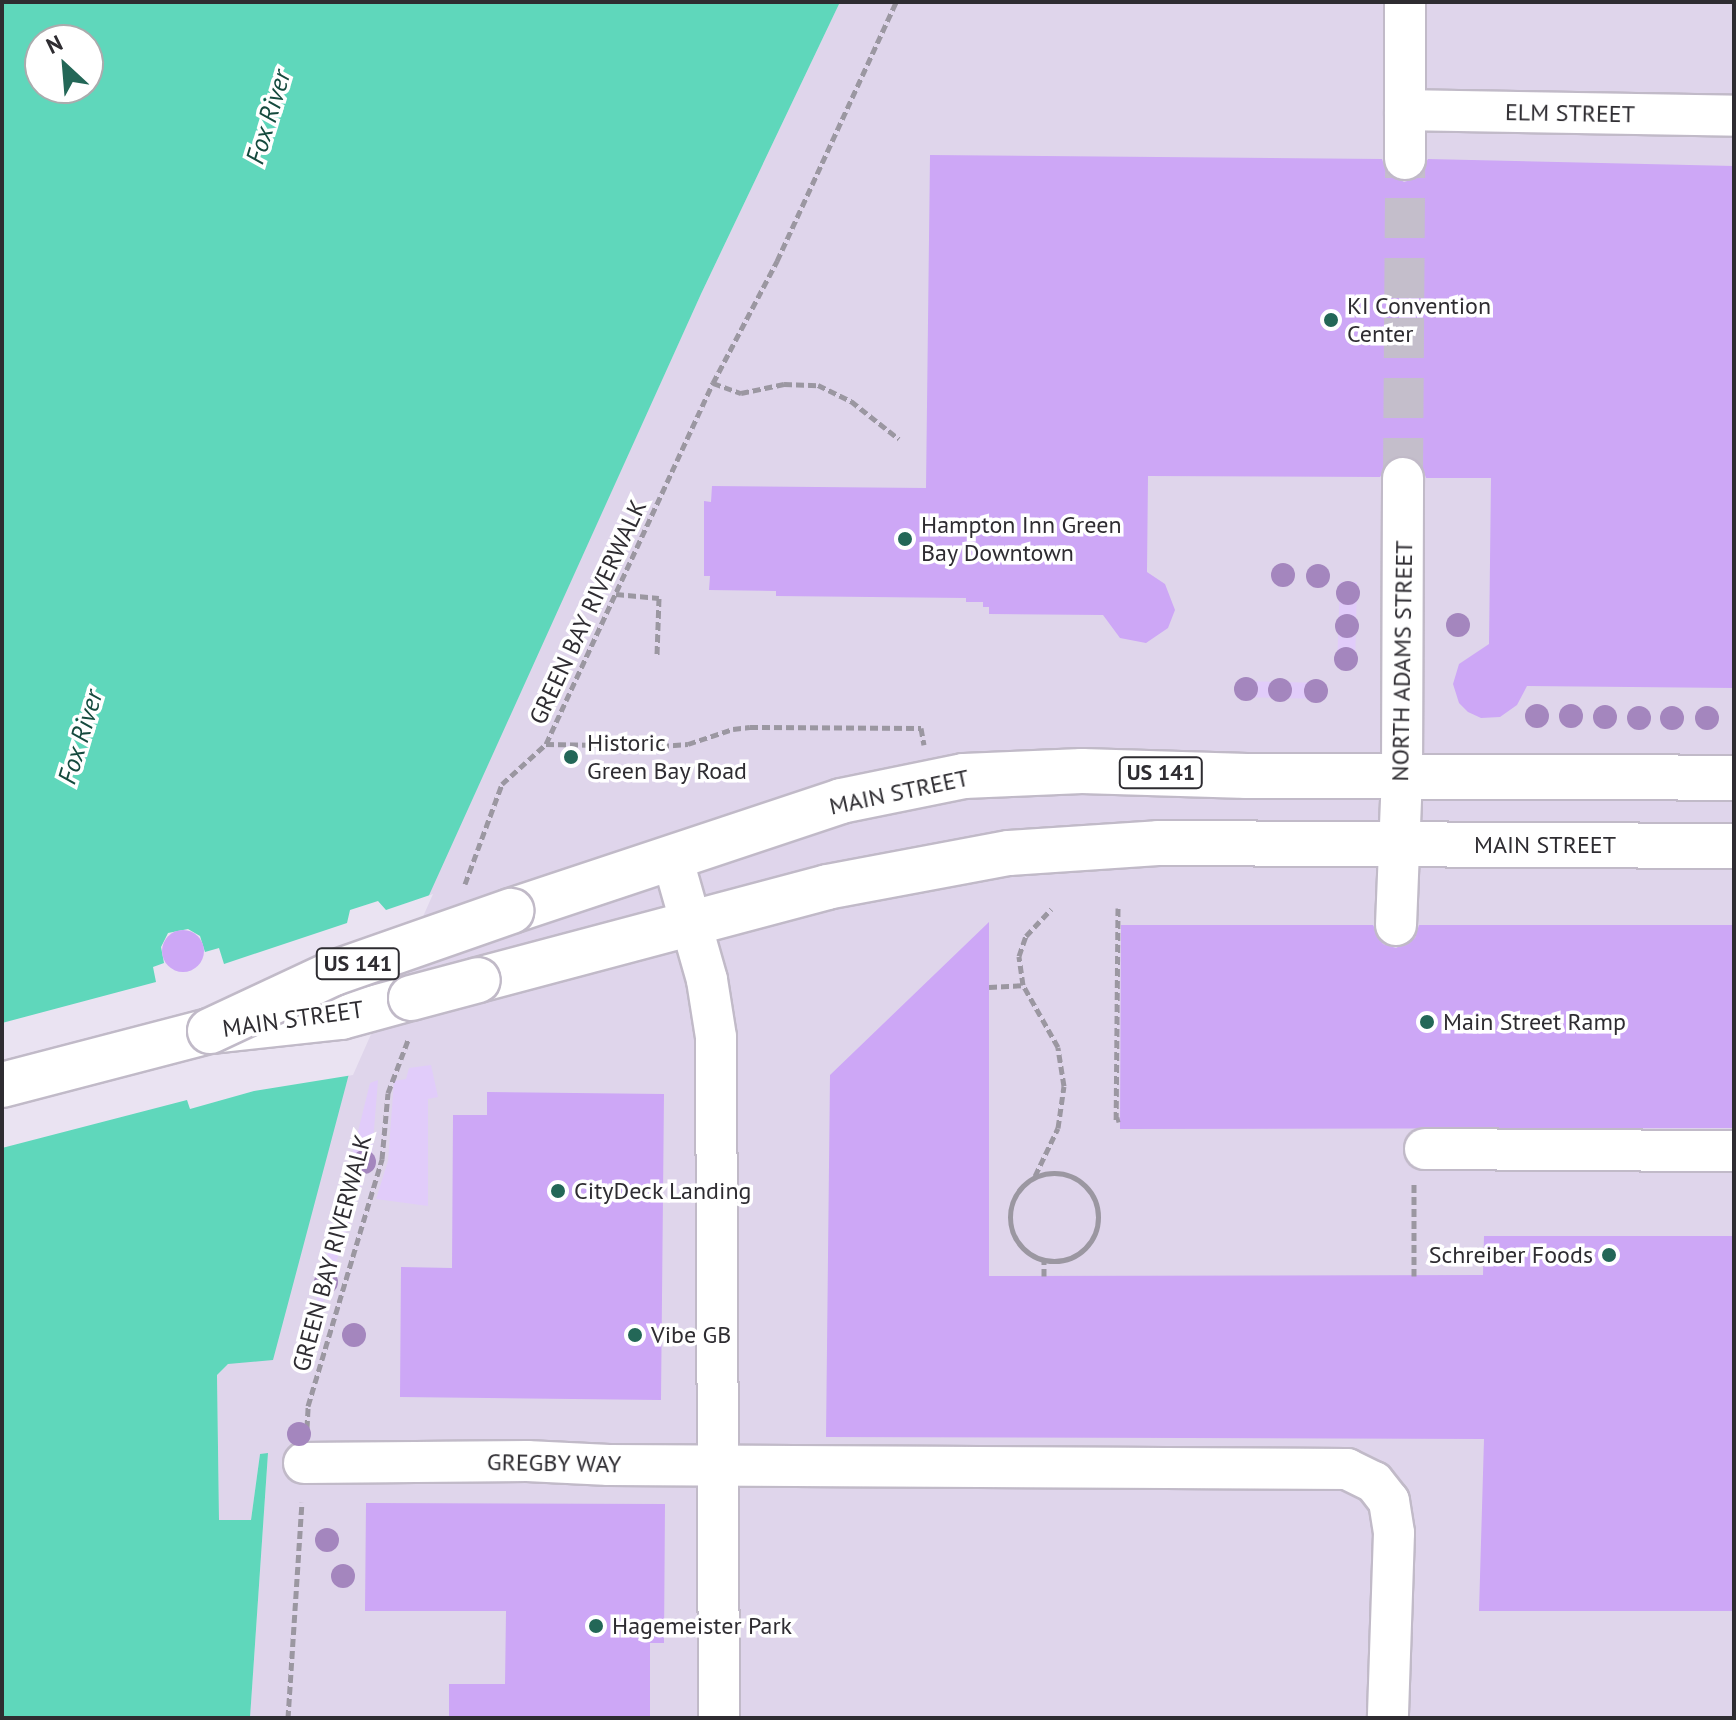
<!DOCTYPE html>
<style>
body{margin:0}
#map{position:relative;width:1736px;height:1720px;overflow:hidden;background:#eae3f2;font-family:"PT Sans",sans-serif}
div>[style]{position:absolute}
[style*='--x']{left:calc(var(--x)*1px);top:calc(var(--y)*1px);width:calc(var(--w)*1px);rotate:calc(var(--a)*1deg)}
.built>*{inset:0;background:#dfd5eb}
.green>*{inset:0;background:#e1ccfa}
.water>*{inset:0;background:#5fd7bb}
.pier>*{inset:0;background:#eae3f2}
.building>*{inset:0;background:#cda7f6}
.round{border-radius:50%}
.minor-tunnel>*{height:40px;margin-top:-20px;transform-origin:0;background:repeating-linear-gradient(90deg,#c4becb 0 40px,transparent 0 60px)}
.path>*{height:5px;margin-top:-2.5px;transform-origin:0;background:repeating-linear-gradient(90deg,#9b97a1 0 8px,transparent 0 12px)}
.path>.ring{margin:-2.5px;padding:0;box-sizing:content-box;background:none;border:5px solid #9b97a1;border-radius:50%}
.roads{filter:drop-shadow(2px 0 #c1bac8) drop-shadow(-2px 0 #c1bac8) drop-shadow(0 2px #c1bac8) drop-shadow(0 -2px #c1bac8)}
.minor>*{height:40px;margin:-20px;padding:0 20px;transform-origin:20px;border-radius:20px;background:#fff}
.major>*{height:44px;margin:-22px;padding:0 22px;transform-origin:22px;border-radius:22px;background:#fff}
.bridges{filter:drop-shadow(2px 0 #c1bac8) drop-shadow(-2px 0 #c1bac8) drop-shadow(0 2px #c1bac8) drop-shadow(0 -2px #c1bac8)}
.major-bridge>*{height:44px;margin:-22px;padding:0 22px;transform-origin:22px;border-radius:22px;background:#fff}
.trees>*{width:24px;height:24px;margin:-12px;border-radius:50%;background:#a486be}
.dots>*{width:22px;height:22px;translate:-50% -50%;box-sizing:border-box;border:4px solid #fff;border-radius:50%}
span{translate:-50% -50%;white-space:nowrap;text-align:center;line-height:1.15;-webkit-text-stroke:7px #fff;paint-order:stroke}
.shield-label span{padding:2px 6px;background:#fff;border:2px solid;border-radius:6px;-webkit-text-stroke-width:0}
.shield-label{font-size:22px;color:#2e2c31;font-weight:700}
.street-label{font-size:24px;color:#2e2c31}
.poi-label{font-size:24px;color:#2e2c31}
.left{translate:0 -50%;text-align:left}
.right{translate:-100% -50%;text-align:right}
.water-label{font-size:26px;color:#154a3e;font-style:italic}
.frame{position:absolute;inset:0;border:4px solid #2e2c31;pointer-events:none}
.north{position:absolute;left:24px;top:24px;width:80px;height:80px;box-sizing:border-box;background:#fff;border:2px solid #ababad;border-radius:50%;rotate:334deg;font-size:22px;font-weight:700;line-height:32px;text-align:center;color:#2e2c31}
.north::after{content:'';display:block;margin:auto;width:28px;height:36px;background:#236757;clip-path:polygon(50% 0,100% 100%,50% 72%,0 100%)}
</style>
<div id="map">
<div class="built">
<i style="clip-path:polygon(840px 2px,1734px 2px,1734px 1718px,250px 1718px,268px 1454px,260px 1454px,251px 1520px,219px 1520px,217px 1375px,228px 1364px,330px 1136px,350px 1070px,436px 877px,701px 294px)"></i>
</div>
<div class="green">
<i style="clip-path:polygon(1340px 582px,1357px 582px,1355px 667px,1337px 667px)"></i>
<i style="clip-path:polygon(1237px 681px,1324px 683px,1323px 699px,1236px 697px)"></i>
<i style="clip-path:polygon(431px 1065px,438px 1097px,428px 1099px,428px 1206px,376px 1199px,388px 1161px,394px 1081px,406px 1079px,409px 1068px)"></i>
<i style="clip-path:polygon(378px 1080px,372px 1154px,315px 1326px,310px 1326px,370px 1083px)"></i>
</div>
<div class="water">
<i style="clip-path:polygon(evenodd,2px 2px,840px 2px,701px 294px,350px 1070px,273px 1360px,228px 1364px,217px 1375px,219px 1520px,251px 1520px,260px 1454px,268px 1453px,250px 1718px,2px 1718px,2px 2px,40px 40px,88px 40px,88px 88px,40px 88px,40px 40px)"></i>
</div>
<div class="pier">
<i style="clip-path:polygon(433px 894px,353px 1075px,254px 1091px,190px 1109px,187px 1100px,2px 1148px,2px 1023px,156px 982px,153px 967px,164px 963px,161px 947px,168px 933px,188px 929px,200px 936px,205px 952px,219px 948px,224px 964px,347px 923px,350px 910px,378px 901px,386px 910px)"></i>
</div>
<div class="building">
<i style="clip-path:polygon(930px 155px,1382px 159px,1386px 171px,1404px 182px,1417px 178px,1428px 159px,1734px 166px,1734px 688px,1527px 686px,1517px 705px,1500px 717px,1481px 718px,1468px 712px,1459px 703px,1453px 684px,1459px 664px,1489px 644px,1491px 478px,1426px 478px,1422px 466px,1404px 455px,1391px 459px,1380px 477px,1148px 476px,1147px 572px,1165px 584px,1175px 610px,1168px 628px,1146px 643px,1120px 638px,1103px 615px,989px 614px,989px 607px,983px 607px,983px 602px,966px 602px,966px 598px,776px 596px,776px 591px,709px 590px,710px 576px,704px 576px,704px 501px,711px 502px,712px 486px,926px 488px)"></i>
<i style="clip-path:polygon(989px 922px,989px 1276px,1483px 1275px,1484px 1236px,1734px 1236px,1734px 1611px,1479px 1611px,1484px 1439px,826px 1437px,830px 1075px)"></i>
<i style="clip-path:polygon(1121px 925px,1373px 925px,1383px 944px,1396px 948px,1415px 938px,1419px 925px,1734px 925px,1734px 1128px,1120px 1129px)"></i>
<i class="round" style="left:162px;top:930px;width:42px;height:42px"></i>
<i style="clip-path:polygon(487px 1092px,664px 1094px,661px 1400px,400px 1397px,401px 1267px,452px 1268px,453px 1115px,487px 1115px)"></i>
<i style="clip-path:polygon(366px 1503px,665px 1504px,664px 1643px,650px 1643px,650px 1718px,449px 1718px,449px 1684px,505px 1684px,506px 1611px,365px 1611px)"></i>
</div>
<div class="minor-tunnel">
<i style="--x:1403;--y:478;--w:319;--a:-89.6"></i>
</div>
<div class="path">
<i style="--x:713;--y:383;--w:30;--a:20"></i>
<i style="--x:741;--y:393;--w:44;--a:-11.8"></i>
<i style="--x:784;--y:384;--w:34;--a:2"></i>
<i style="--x:818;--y:385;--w:37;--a:26"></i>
<i style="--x:851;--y:401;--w:61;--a:38.4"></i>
<i style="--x:616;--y:594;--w:43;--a:5.3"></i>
<i style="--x:659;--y:598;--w:57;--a:92"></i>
<i style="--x:546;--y:744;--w:115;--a:1"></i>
<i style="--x:661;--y:746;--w:27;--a:-4"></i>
<i style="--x:688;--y:744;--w:47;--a:-18.4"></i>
<i style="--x:733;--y:729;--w:17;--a:-7"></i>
<i style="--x:750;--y:727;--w:171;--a:0.3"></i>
<i style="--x:921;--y:728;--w:17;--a:80"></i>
<i style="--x:465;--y:884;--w:107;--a:-69.7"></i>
<i style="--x:502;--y:784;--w:59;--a:-42.3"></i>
<i style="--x:546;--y:744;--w:398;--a:-65.2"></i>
<i style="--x:713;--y:383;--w:138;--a:-62.3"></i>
<i style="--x:777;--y:261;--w:285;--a:-65.3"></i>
<i style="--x:1118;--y:908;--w:212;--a:90.5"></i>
<i style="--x:1116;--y:1120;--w:4;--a:-14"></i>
<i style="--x:989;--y:987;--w:34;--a:-3"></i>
<i class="ring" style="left:1010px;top:1173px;width:83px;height:83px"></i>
<i style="--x:1035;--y:1176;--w:53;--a:-64.4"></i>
<i style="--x:1058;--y:1128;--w:42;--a:-81.9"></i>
<i style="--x:1064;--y:1086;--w:39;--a:-99"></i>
<i style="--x:1058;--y:1047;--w:71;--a:-119.4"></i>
<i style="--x:1023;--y:985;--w:29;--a:-98"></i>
<i style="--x:1019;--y:956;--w:21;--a:-71"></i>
<i style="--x:1026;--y:936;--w:37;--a:-47"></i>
<i style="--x:1044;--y:1276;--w:15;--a:-90"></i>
<i style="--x:1414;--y:1276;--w:92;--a:-90"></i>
<i style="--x:307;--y:1428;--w:22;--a:-87"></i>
<i style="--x:308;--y:1406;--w:258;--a:-73.3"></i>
<i style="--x:382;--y:1159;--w:66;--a:-84.8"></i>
<i style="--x:388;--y:1093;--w:57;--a:-69.3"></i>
<i style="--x:288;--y:1718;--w:216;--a:-86.3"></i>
</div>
<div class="roads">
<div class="minor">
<i style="--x:1405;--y:110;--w:329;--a:1"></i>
<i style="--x:1405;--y:159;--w:157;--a:-90"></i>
<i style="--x:672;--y:857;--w:128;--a:74.1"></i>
<i style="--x:707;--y:980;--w:58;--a:81"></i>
<i style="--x:716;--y:1037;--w:681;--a:89.75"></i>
<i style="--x:1396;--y:925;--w:149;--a:-87.7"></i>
<i style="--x:1402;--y:776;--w:298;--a:-89.8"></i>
<i style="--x:1425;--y:1149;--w:309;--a:0.4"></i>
<i style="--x:304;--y:1463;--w:223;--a:-0.5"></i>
<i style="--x:527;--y:1461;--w:82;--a:2.8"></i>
<i style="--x:609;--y:1465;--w:738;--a:0.31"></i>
<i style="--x:1347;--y:1469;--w:30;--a:26"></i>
<i style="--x:1374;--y:1482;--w:24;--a:52"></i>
<i style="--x:1389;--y:1501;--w:32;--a:81"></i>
<i style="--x:1394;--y:1533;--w:185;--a:91.9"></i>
</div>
<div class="major">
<i style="--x:511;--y:911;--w:348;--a:-18.4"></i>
<i style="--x:841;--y:801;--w:126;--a:-11.5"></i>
<i style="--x:964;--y:776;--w:118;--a:-2.4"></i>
<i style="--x:1082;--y:771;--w:165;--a:1.7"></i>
<i style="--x:1247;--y:776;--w:487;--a:0.2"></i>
<i style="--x:478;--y:980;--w:361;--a:-14.9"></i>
<i style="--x:827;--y:887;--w:185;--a:-10.6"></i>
<i style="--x:1009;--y:853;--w:149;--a:-3.8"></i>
<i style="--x:1158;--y:843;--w:576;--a:0.3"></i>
<i style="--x:2;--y:1085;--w:215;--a:-14.6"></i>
<i style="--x:210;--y:1031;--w:132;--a:-6.1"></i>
<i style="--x:341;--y:1017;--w:73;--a:-15.2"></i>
</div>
</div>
<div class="bridges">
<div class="major-bridge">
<i style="--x:411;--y:998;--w:69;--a:-15"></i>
<i style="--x:210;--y:1031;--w:137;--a:-25.1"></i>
<i style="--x:334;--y:973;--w:188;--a:-19.3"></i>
</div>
</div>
<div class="trees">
<i style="left:1283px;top:575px"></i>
<i style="left:1318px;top:576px"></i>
<i style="left:1348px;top:593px"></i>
<i style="left:1458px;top:625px"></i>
<i style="left:1347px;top:626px"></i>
<i style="left:1346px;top:659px"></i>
<i style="left:1246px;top:689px"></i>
<i style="left:1280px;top:690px"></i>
<i style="left:1316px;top:691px"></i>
<i style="left:1537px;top:716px"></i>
<i style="left:1571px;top:716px"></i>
<i style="left:1605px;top:717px"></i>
<i style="left:1639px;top:718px"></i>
<i style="left:1672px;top:718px"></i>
<i style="left:1707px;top:718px"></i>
<i style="left:364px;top:1162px"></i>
<i style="left:326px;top:1282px"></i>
<i style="left:354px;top:1335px"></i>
<i style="left:299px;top:1434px"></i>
<i style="left:327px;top:1540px"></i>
<i style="left:343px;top:1576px"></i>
</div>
<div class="dots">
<i style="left:1331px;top:320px;background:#236757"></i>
<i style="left:905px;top:539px;background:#236757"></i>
<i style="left:571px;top:757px;background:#236757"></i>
<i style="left:1427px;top:1022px;background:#236757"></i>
<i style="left:558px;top:1191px;background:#236757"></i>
<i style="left:1609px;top:1255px;background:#236757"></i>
<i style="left:635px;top:1335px;background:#236757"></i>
<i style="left:596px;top:1626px;background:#236757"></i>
</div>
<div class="shield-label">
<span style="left:1161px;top:773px">US 141</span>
<span style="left:358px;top:964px">US 141</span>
</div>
<div class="street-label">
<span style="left:1570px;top:113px;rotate:1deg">ELM STREET</span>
<span style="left:588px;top:612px;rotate:-65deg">GREEN BAY RIVERWALK</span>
<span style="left:1402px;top:661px;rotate:-89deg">NORTH ADAMS STREET</span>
<span style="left:899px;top:792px;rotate:-12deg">MAIN STREET</span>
<span style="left:1545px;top:845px">MAIN STREET</span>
<span style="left:293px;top:1019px;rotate:-8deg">MAIN STREET</span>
<span style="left:332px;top:1253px;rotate:-75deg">GREEN BAY RIVERWALK</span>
<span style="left:554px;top:1463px;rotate:1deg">GREGBY WAY</span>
</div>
<div class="poi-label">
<span class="left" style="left:1347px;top:320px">KI Convention<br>Center</span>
<span class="left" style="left:921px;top:539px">Hampton Inn Green<br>Bay Downtown</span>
<span class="left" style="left:587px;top:757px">Historic<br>Green Bay Road</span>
<span class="left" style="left:1443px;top:1022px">Main Street Ramp</span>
<span class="left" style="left:574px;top:1191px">CityDeck Landing</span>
<span class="right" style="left:1593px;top:1255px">Schreiber Foods</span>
<span class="left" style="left:651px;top:1335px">Vibe GB</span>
<span class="left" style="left:612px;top:1626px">Hagemeister Park</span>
</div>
<div class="water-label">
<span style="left:268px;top:117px;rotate:-73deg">Fox River</span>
<span style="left:80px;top:737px;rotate:-73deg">Fox River</span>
</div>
<div class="frame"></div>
<div class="north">N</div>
</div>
